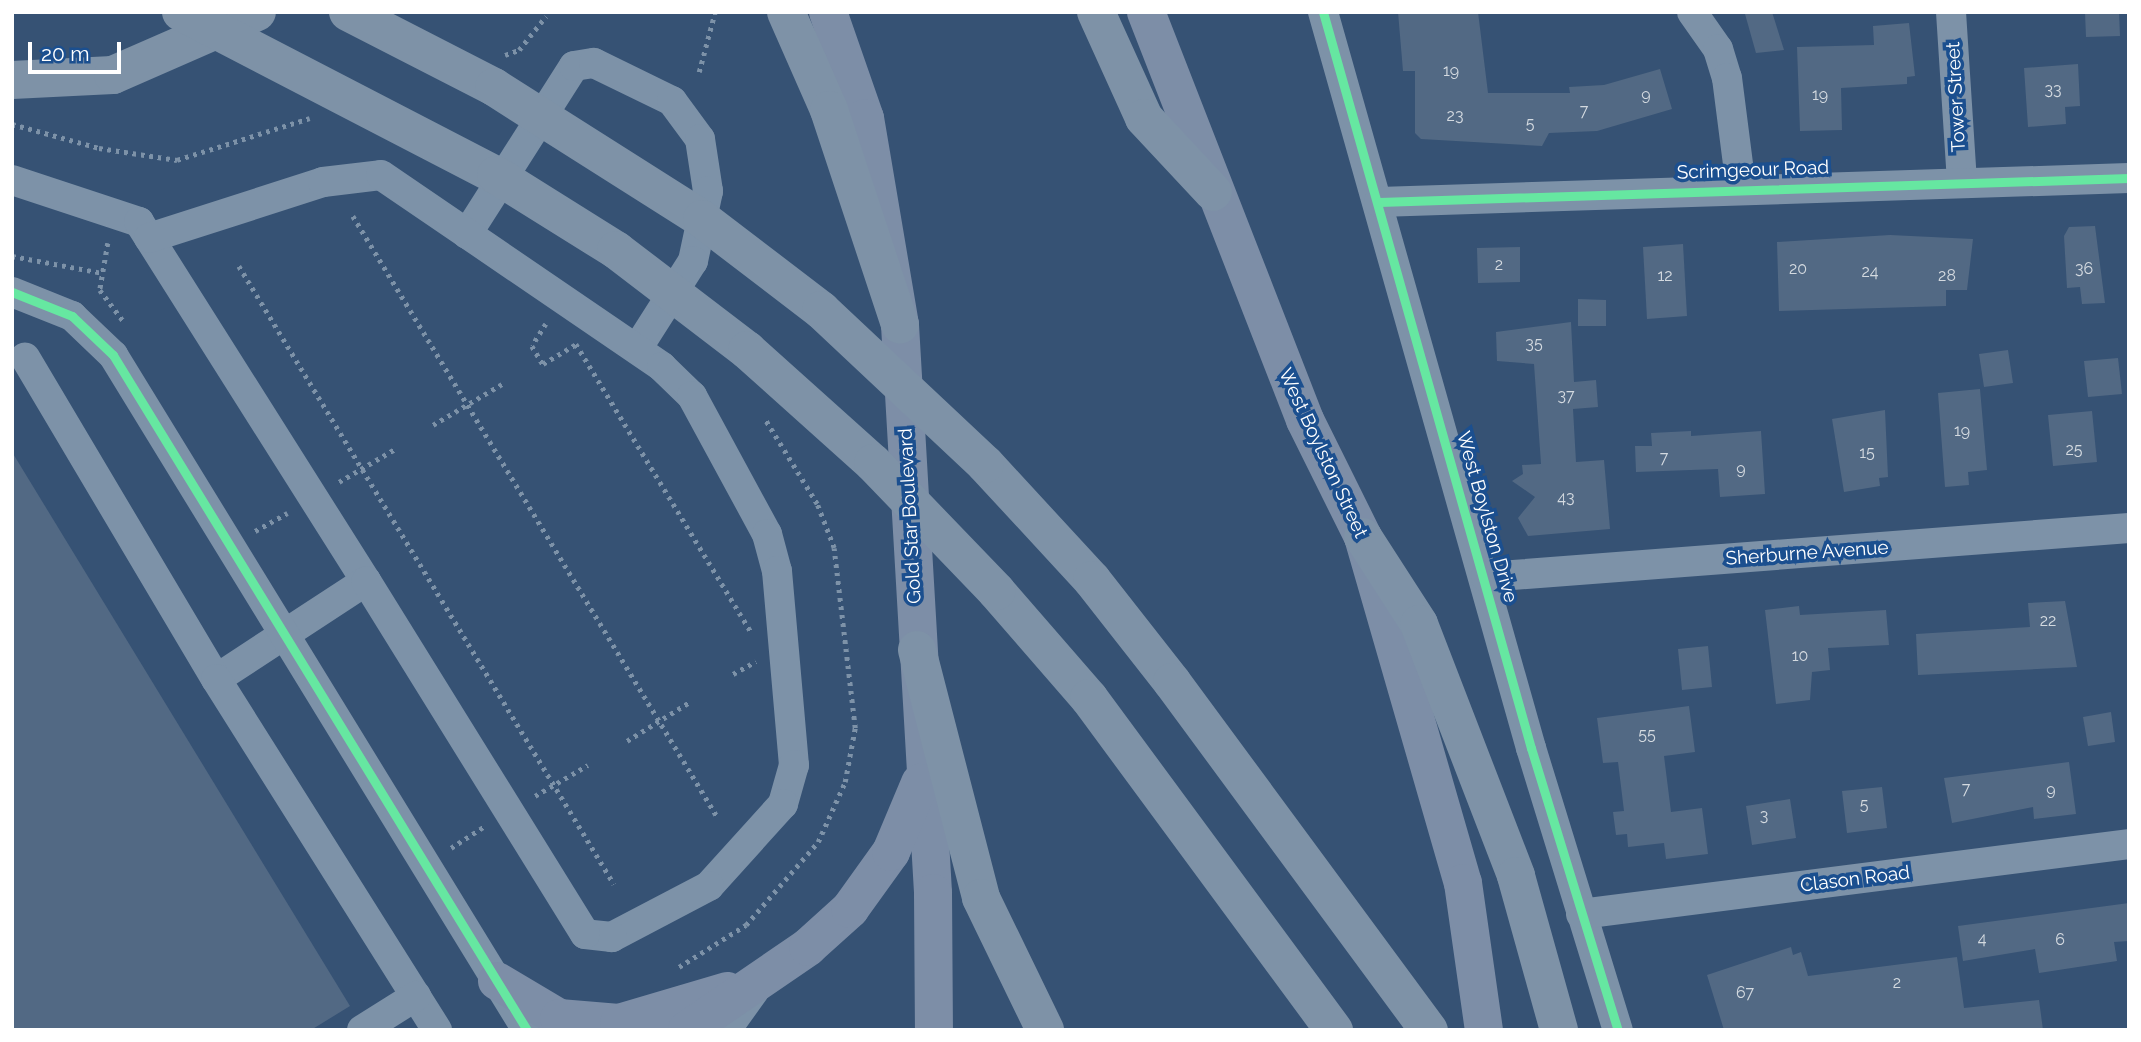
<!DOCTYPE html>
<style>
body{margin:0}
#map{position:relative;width:2141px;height:1042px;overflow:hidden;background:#365274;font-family:Raleway,sans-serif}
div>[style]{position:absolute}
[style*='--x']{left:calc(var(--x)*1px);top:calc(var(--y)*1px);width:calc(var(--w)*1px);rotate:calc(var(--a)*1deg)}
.building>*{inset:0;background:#526984}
.path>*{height:4.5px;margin-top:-2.25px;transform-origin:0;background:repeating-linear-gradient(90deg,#7d92a8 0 3.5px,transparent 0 8.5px)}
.minor>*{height:30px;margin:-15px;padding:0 15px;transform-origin:15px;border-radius:15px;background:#7d92a8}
.major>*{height:38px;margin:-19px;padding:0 19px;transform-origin:19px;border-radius:19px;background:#7d8ea7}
.highway>*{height:38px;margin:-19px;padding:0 19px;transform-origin:19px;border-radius:19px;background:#7e92a7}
.highway-bridge>*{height:38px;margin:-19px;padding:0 19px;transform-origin:19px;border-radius:19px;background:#7e92a7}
.cycleway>*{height:9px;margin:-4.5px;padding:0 4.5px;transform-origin:4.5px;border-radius:4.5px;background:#66e7a1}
span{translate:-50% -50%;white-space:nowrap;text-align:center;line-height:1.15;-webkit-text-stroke:7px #1b4f8f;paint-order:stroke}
.number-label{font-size:16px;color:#d4dae0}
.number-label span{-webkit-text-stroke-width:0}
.street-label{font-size:19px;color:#fff}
.frame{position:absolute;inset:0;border:14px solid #fff;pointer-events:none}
.scale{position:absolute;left:28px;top:42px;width:93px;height:32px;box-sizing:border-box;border:4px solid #fff;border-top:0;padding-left:9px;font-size:21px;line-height:24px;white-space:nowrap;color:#fff;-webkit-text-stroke:5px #1b4f8f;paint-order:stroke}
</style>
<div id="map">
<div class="building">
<i style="clip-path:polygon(1398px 12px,1478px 12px,1488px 93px,1570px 93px,1569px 87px,1604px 85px,1660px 69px,1672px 109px,1597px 131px,1549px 133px,1542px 146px,1421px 139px,1415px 133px,1415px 71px,1403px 71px)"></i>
<i style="clip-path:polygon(1772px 12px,1784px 50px,1756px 53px,1745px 14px)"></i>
<i style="clip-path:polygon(2085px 12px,2119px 12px,2120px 36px,2086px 37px)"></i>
<i style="clip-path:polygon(1909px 23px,1915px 76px,1907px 77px,1907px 84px,1841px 88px,1842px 130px,1800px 131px,1797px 47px,1874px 45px,1873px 26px)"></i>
<i style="clip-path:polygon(2078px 64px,2080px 106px,2065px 107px,2066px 124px,2028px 127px,2024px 68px)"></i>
<i style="clip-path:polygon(2095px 226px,2105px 303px,2082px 304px,2080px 287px,2067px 288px,2064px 236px,2069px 227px)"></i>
<i style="clip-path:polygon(1890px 235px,1973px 239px,1967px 290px,1946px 290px,1946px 306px,1779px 311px,1777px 242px)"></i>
<i style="clip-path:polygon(1683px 244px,1687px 316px,1647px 319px,1643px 247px)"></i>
<i style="clip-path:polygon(1520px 247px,1520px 282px,1478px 283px,1477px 248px)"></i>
<i style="clip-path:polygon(1578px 299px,1606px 300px,1606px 326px,1578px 326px)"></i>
<i style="clip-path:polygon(1571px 322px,1574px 382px,1596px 380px,1598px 407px,1573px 409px,1576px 462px,1604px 460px,1610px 529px,1528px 536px,1518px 518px,1535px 497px,1512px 481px,1523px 474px,1522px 465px,1541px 464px,1534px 364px,1497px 361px,1496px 332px)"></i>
<i style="clip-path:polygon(2008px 350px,2013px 383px,1984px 387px,1979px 354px)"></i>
<i style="clip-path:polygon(2118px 358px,2122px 394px,2088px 397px,2084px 361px)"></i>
<i style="clip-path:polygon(1980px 389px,1987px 470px,1968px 472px,1969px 485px,1945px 487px,1938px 393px)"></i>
<i style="clip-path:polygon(1885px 410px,1888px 477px,1879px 478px,1880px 486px,1844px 492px,1832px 419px)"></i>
<i style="clip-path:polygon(2092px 411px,2097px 462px,2053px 466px,2048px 415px)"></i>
<i style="clip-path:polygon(1691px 431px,1691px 436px,1761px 431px,1765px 494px,1720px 497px,1718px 469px,1636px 472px,1635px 446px,1652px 446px,1651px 433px)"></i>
<i style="clip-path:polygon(12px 452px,350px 1006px,311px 1030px,12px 1030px)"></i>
<i style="clip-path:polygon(2065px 601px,2077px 667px,1918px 675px,1916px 634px,2030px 627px,2028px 603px)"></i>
<i style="clip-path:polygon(1799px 606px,1800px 615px,1886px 610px,1889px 645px,1828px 648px,1830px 670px,1812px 672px,1810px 700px,1776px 704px,1765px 610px)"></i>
<i style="clip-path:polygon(1708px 646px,1712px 687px,1682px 690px,1678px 649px)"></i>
<i style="clip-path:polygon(1689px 706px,1695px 752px,1664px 756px,1671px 812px,1702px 808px,1708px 854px,1666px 859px,1664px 843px,1628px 847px,1627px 834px,1616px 835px,1613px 812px,1624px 811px,1618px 762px,1603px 763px,1597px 718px)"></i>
<i style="clip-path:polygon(2111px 712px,2115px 742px,2088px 746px,2083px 717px)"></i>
<i style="clip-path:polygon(2069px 762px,2076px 814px,2034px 819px,2033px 807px,1952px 823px,1944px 778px)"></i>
<i style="clip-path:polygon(1882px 787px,1887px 828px,1847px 833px,1842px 791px)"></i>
<i style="clip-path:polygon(1790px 799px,1796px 838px,1752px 845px,1746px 806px)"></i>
<i style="clip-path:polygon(2129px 903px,2129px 941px,2114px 942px,2117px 961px,2039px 973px,2035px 949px,1963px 961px,1958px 926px)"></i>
<i style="clip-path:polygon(1791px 947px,1793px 955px,1801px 952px,1808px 976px,1957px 957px,1964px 1008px,2039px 1000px,2043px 1030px,1724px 1030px,1707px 975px)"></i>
</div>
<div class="path">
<i style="--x:505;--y:55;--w:15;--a:-20"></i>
<i style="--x:519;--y:50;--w:43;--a:-51.5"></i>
<i style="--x:699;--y:72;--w:62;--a:-75.1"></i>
<i style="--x:12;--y:124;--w:90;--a:15.4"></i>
<i style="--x:99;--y:148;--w:79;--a:8.7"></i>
<i style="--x:177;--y:160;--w:139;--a:-17.5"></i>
<i style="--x:353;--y:216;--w:704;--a:58.77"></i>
<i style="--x:108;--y:243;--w:48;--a:99.7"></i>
<i style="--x:100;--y:290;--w:38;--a:53"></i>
<i style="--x:12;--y:256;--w:93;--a:10.6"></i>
<i style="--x:239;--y:266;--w:723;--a:58.75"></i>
<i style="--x:546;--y:324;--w:26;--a:122"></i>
<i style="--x:532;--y:346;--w:21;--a:59"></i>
<i style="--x:543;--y:364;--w:39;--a:-31"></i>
<i style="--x:576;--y:344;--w:339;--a:58.7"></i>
<i style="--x:433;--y:425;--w:80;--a:-30.7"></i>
<i style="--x:339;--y:482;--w:65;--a:-30.5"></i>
<i style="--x:255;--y:531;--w:37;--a:-29"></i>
<i style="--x:733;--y:674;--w:26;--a:-29"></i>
<i style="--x:627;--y:741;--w:74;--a:-31.8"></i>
<i style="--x:535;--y:796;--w:61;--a:-30.3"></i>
<i style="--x:451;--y:848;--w:38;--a:-33"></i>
<i style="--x:679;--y:967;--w:79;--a:-32.1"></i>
<i style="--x:746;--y:925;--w:110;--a:-49.1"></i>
<i style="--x:818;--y:842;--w:66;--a:-65.8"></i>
<i style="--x:845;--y:782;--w:55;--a:-79.5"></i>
<i style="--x:855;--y:728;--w:181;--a:-96.7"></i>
<i style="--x:834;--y:548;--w:47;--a:-111.1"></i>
<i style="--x:817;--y:504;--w:101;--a:-121.6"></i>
</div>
<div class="minor">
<i style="--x:1323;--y:12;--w:765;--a:74.22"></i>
<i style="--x:1531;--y:748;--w:295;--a:72.9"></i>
<i style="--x:1692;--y:12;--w:45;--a:54.9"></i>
<i style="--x:1718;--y:49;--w:30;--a:73"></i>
<i style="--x:1727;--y:78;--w:111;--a:82.7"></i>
<i style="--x:1951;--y:12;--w:171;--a:86.3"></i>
<i style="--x:12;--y:180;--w:134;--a:18.3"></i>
<i style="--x:139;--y:222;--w:425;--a:57.7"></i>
<i style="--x:366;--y:581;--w:179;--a:146.8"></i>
<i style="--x:216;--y:679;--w:374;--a:-120.7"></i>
<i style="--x:1379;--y:202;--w:750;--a:-1.83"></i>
<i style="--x:467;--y:234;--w:199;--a:-57.5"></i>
<i style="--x:574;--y:66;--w:20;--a:-9"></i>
<i style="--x:594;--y:63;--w:87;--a:26"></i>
<i style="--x:672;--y:101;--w:47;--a:53.6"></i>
<i style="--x:700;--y:139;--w:53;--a:81.3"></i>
<i style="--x:708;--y:191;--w:72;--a:102.1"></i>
<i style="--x:693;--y:261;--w:104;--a:122.5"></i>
<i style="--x:149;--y:238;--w:183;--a:-17.8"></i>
<i style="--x:323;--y:182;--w:58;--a:-6.9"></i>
<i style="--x:381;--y:175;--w:340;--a:34.3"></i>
<i style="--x:662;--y:367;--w:42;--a:44"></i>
<i style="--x:692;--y:396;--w:157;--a:61.5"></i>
<i style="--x:767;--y:534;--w:38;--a:75"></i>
<i style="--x:777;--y:571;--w:195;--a:85"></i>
<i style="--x:794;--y:765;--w:41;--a:105.8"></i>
<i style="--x:783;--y:804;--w:110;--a:132.1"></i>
<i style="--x:709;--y:886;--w:110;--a:152.3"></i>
<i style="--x:612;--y:937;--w:27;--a:-174"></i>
<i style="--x:585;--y:934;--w:415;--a:-121.8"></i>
<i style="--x:12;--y:292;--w:65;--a:21.8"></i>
<i style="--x:72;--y:316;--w:57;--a:43.6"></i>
<i style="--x:113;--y:355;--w:792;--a:58.48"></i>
<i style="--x:1486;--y:577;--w:645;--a:-4.36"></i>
<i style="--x:216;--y:679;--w:415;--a:57.8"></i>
<i style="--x:1581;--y:914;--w:552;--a:-7.28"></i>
<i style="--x:362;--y:1030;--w:64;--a:-32.2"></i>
<i style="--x:726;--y:1030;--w:48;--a:-54.3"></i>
</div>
<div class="major">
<i style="--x:828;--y:12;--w:112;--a:70.8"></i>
<i style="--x:865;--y:118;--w:210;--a:80.4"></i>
<i style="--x:900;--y:325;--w:569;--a:86.67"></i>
<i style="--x:933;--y:893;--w:137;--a:89.6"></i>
<i style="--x:1146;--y:12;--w:438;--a:68.7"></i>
<i style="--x:1305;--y:420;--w:131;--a:63.6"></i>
<i style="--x:1363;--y:537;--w:360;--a:73.9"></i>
<i style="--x:1463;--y:883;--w:148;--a:81.9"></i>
<i style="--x:497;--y:981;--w:72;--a:30.8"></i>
<i style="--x:559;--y:1018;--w:60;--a:4.8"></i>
<i style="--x:619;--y:1023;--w:113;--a:-16.5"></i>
<i style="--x:687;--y:1030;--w:147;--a:-34.4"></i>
<i style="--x:808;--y:947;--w:57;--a:-42.1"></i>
<i style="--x:850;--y:909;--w:70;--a:-54.3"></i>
<i style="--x:891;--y:852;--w:75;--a:-67.2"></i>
</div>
<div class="highway">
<i style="--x:786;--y:12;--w:107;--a:66.3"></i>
<i style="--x:829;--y:110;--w:226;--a:71.7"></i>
<i style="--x:1096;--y:12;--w:116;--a:65.6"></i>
<i style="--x:1144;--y:118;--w:101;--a:47"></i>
<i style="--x:12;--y:80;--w:101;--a:-2.8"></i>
<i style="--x:113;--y:75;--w:157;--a:-23.6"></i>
<i style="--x:985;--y:464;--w:158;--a:47.3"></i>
<i style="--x:1092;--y:580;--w:130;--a:51.9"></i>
<i style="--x:1172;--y:682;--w:433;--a:53.6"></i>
<i style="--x:1363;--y:537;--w:103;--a:57.2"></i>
<i style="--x:1419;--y:624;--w:270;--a:68.9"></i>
<i style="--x:1516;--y:876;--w:160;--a:74.4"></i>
<i style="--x:996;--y:591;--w:142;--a:49"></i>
<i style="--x:1089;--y:698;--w:413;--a:53.6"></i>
<i style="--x:917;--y:650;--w:256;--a:75.5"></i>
<i style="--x:981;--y:898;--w:147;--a:64.1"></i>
</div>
<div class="highway-bridge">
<i style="--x:181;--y:12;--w:355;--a:27.4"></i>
<i style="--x:496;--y:175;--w:142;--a:32"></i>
<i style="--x:616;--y:250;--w:165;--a:37.4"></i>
<i style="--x:747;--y:350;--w:169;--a:41.9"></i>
<i style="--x:873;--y:463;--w:178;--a:46.1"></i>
<i style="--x:348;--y:12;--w:164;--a:27.2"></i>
<i style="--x:494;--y:87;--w:246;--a:32.4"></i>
<i style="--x:702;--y:219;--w:150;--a:37.4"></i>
<i style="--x:821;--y:310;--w:225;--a:43.2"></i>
</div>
<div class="cycleway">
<i style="--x:1323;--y:12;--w:765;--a:74.22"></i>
<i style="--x:1531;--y:748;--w:295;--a:72.9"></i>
<i style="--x:1379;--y:202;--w:750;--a:-1.83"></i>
<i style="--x:12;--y:292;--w:65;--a:21.8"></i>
<i style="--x:72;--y:316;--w:57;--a:43.6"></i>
<i style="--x:113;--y:355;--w:792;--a:58.48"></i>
</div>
<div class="number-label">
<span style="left:1451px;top:71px">19</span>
<span style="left:2053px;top:90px">33</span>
<span style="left:1646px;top:95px">9</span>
<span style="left:1820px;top:95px">19</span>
<span style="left:1584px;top:111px">7</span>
<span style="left:1455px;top:116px">23</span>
<span style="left:1530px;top:124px">5</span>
<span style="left:1499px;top:265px">2</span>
<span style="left:1798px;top:269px">20</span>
<span style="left:2084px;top:269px">36</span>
<span style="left:1870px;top:272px">24</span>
<span style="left:1665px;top:276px">12</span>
<span style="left:1947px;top:276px">28</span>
<span style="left:1534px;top:344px">35</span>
<span style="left:1566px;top:396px">37</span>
<span style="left:1962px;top:431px">19</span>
<span style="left:2074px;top:450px">25</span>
<span style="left:1867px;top:453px">15</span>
<span style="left:1664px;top:458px">7</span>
<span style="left:1741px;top:469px">9</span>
<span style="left:1566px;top:498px">43</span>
<span style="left:2048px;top:621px">22</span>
<span style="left:1800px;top:656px">10</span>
<span style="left:1647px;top:735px">55</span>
<span style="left:1966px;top:789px">7</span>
<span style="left:2051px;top:790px">9</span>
<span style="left:1864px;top:805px">5</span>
<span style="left:1764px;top:816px">3</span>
<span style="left:1982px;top:939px">4</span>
<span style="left:2060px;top:940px">6</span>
<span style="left:1897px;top:983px">2</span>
<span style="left:1745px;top:993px">67</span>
</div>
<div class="street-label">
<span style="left:1956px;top:97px;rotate:-93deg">Tower Street</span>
<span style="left:1753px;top:170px;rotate:-2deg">Scrimgeour Road</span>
<span style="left:1323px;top:453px;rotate:65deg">West Boylston Street</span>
<span style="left:910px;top:516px;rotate:-93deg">Gold Star Boulevard</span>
<span style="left:1487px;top:517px;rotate:74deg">West Boylston Drive</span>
<span style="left:1807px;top:553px;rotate:-4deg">Sherburne Avenue</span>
<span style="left:1855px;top:879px;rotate:-7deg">Clason Road</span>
</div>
<div class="frame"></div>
<div class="scale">20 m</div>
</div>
